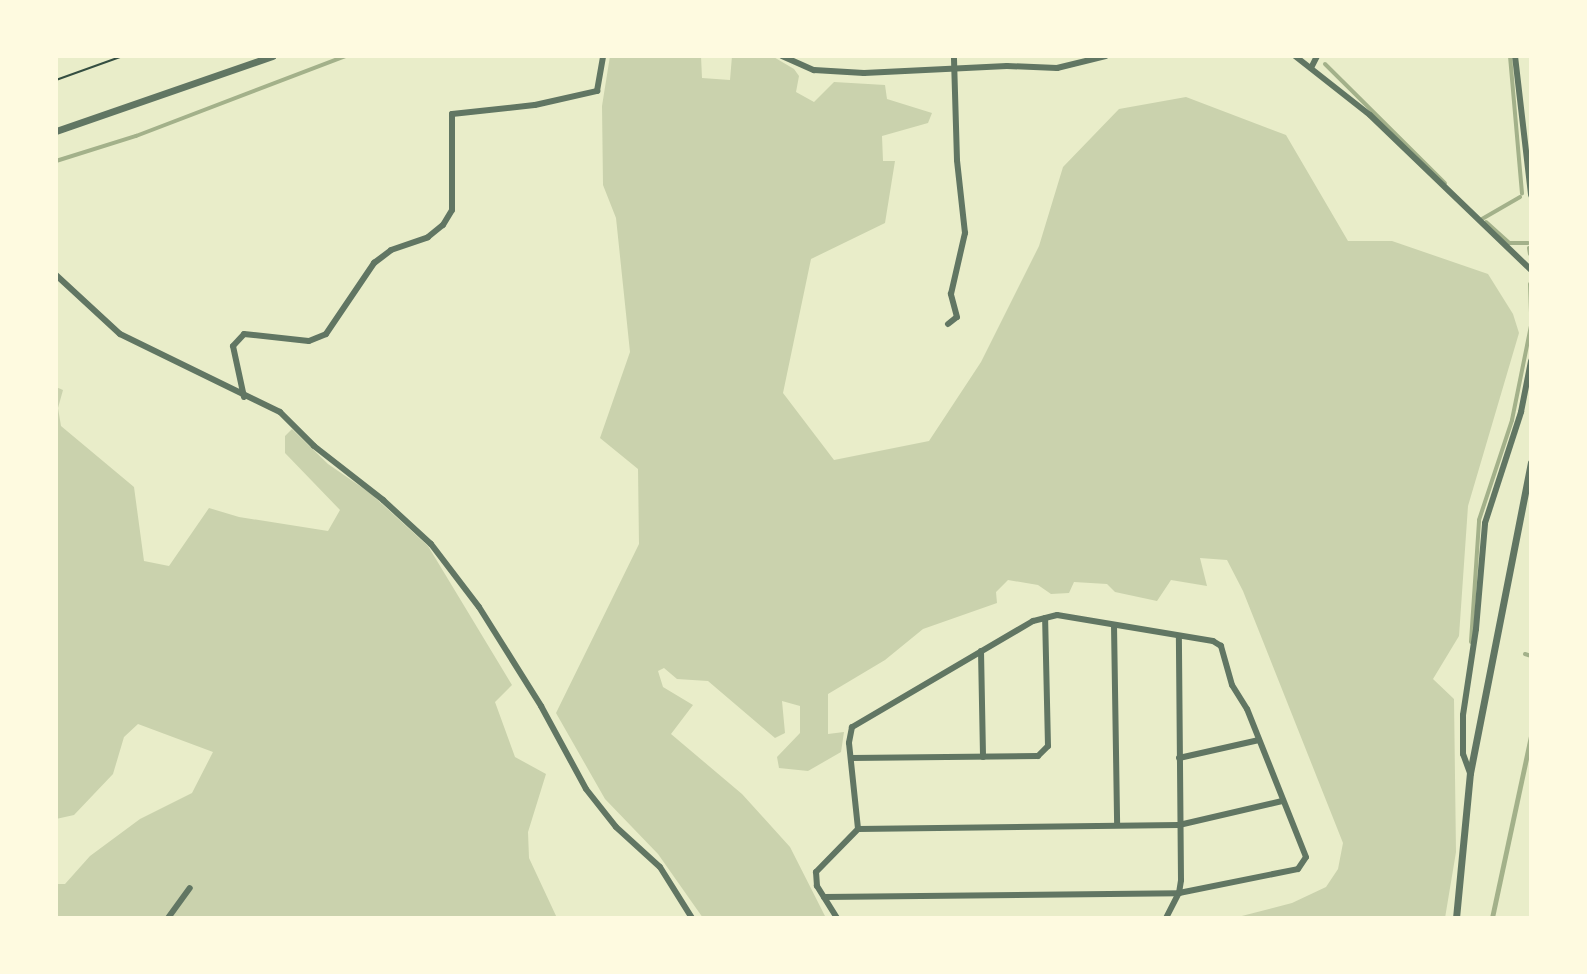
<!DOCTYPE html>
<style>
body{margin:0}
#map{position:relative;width:1587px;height:974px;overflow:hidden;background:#e9edc9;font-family:"Noto Serif",serif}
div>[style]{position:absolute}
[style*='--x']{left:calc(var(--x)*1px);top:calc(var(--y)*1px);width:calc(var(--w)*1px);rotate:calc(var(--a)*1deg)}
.green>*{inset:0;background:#cad2ad}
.water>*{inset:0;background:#a3b18a}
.stream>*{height:4px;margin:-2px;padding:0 2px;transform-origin:2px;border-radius:2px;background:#a3b18a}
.path>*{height:2px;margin:-1px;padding:0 1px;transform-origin:1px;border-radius:1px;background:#344e41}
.minor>*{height:6px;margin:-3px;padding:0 3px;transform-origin:3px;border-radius:3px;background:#617663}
.tertiary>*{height:7px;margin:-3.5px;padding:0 3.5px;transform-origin:3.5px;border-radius:3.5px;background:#617663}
span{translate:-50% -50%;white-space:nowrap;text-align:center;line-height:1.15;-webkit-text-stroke:6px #fefae0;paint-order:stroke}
.frame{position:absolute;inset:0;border:58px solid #fefae0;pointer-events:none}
</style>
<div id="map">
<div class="green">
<i style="clip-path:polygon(610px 56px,701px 56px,702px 78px,730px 80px,732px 56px,772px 56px,794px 69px,799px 76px,796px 92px,814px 102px,834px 82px,885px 85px,887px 99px,932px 113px,928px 123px,882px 136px,883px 161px,895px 161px,885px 223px,811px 259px,783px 393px,834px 460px,929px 441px,981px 362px,1039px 246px,1063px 167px,1119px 109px,1186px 97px,1286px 135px,1348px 241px,1392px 241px,1488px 274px,1513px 314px,1519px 333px,1468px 506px,1459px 636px,1433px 679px,1454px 699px,1456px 852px,1445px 918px,1234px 918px,1292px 903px,1326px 887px,1338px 869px,1343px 843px,1243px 591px,1227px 560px,1200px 558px,1207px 586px,1171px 580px,1157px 601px,1115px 592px,1107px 584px,1074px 582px,1069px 593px,1051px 594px,1038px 585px,1008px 580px,996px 592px,997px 603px,923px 629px,885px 660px,828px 694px,828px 734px,844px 732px,841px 752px,808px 771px,779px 768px,777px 757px,800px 733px,800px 706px,782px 701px,785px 733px,775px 738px,708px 681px,677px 679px,664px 668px,658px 671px,663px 687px,693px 705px,671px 734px,742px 794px,790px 847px,826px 918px,703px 918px,658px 854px,605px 799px,556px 713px,639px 544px,638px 469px,600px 438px,630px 352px,616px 218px,603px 185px,602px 106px)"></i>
<i style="clip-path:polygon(56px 387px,63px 390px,58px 408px,61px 426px,134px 487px,144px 561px,169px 566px,209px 508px,239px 517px,328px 531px,340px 510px,285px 453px,285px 436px,292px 429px,328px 464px,370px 493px,428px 546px,512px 685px,495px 702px,515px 757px,546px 774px,528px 832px,529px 858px,557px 918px,56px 918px,56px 884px,65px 884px,90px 856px,140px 819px,192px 793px,213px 752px,138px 724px,124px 737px,113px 774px,74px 815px,56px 819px)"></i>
</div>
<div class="water">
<i style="clip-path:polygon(1531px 727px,1531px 750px,1495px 918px,1490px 918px)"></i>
</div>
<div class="stream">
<i style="--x:1510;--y:56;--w:138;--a:85"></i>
<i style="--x:1325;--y:64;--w:169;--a:44.8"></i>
<i style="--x:56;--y:161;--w:84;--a:-17.4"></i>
<i style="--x:136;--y:136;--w:224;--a:-20.9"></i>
<i style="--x:1482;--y:219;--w:44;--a:-30.1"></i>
<i style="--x:1486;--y:222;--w:31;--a:42"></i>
<i style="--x:1509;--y:243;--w:19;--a:0"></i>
<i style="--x:1529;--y:248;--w:6;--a:81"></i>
<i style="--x:1530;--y:284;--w:35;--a:88"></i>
<i style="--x:1471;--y:642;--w:122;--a:-86.2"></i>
<i style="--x:1479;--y:520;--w:105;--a:-71.7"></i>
<i style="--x:1512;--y:420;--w:96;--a:-78.6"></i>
<i style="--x:1525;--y:654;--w:6;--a:18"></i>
</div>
<div class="path">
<i style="--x:56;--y:80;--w:71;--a:-19.7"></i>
</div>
<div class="minor">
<i style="--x:782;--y:56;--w:35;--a:24"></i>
<i style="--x:814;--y:70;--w:50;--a:3.4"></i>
<i style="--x:864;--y:73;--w:143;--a:-2.8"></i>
<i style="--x:1007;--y:66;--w:50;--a:2.3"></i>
<i style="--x:1057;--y:68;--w:50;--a:-13.8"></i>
<i style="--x:1295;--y:56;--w:95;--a:38.2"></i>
<i style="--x:1370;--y:115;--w:223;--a:43.9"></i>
<i style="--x:1515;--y:56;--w:140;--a:83.4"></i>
<i style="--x:1311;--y:68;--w:13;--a:-63"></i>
<i style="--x:56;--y:275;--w:87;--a:42.7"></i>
<i style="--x:120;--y:334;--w:178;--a:26"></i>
<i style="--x:280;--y:412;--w:48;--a:45"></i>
<i style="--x:314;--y:446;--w:88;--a:38"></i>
<i style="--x:383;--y:500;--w:65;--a:42.5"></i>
<i style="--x:431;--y:544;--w:79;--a:52.7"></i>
<i style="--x:479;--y:607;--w:117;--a:57.9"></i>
<i style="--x:541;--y:706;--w:94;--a:61.5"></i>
<i style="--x:586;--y:789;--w:48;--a:51.7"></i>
<i style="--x:616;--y:827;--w:59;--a:42.3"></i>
<i style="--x:660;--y:867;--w:60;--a:57.9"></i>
<i style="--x:948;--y:324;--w:11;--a:-38"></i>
<i style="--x:957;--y:317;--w:24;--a:-105"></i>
<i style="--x:951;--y:294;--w:63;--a:-77.1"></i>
<i style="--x:965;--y:233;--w:73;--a:-96.3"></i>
<i style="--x:957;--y:160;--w:104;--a:-91.7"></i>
<i style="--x:244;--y:397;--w:52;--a:-102.2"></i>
<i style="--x:233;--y:346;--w:16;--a:-47"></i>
<i style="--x:244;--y:334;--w:65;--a:6.1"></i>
<i style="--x:309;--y:341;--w:18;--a:-22"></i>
<i style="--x:326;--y:334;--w:86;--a:-55.9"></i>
<i style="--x:374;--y:263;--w:21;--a:-37"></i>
<i style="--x:391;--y:250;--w:39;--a:-19"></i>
<i style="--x:428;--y:237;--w:19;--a:-39"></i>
<i style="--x:443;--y:225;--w:17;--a:-59"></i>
<i style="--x:452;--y:210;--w:96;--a:-90"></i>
<i style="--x:452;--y:114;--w:83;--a:-6.2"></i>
<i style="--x:535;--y:105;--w:64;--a:-12.7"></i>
<i style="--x:597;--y:91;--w:36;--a:-80"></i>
<i style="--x:1114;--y:625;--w:200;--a:89.1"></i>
<i style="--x:981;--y:651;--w:106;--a:88.9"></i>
<i style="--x:851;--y:758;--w:187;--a:-0.6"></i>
<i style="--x:1038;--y:756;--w:14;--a:-45"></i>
<i style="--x:1048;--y:746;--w:128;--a:-91.3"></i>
<i style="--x:1179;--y:758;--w:82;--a:-12.7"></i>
<i style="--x:1470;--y:773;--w:20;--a:-110"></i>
<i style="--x:1463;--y:754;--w:39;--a:-90"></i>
<i style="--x:1463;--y:715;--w:87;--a:-81.4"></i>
<i style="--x:1476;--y:629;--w:106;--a:-85.1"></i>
<i style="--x:1485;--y:523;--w:117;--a:-72"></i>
<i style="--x:1521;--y:412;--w:52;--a:-78.9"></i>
<i style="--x:824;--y:897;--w:355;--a:-0.6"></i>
<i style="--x:1179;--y:893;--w:121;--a:-11.4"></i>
<i style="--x:1298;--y:869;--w:14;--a:-56"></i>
<i style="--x:1306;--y:857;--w:159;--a:-111.7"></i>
<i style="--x:1247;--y:709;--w:28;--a:-122"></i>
<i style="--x:1232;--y:685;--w:41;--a:-105.8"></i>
<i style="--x:1221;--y:646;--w:9;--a:-148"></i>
<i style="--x:1213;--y:641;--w:158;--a:-170.5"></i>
<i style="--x:1057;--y:615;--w:25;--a:166"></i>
<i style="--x:1033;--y:621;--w:210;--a:149.6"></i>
<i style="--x:852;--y:727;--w:16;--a:101"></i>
<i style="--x:849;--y:743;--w:86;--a:84"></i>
<i style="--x:168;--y:918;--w:37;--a:-54"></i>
<i style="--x:837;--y:918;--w:38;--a:-122"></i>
<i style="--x:817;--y:886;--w:14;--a:-94"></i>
<i style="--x:816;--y:872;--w:60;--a:-45.7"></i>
<i style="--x:858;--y:829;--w:321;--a:-0.7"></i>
<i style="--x:1179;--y:825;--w:106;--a:-13.1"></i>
<i style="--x:1166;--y:918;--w:28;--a:-63"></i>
<i style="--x:1179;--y:893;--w:13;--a:-81"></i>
<i style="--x:1181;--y:880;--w:244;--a:-90.5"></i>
</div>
<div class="tertiary">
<i style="--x:56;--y:131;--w:229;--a:-19.1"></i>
<i style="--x:1456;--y:918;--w:146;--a:-84.5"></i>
<i style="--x:1470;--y:773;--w:316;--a:-78.9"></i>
</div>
<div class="frame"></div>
</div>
